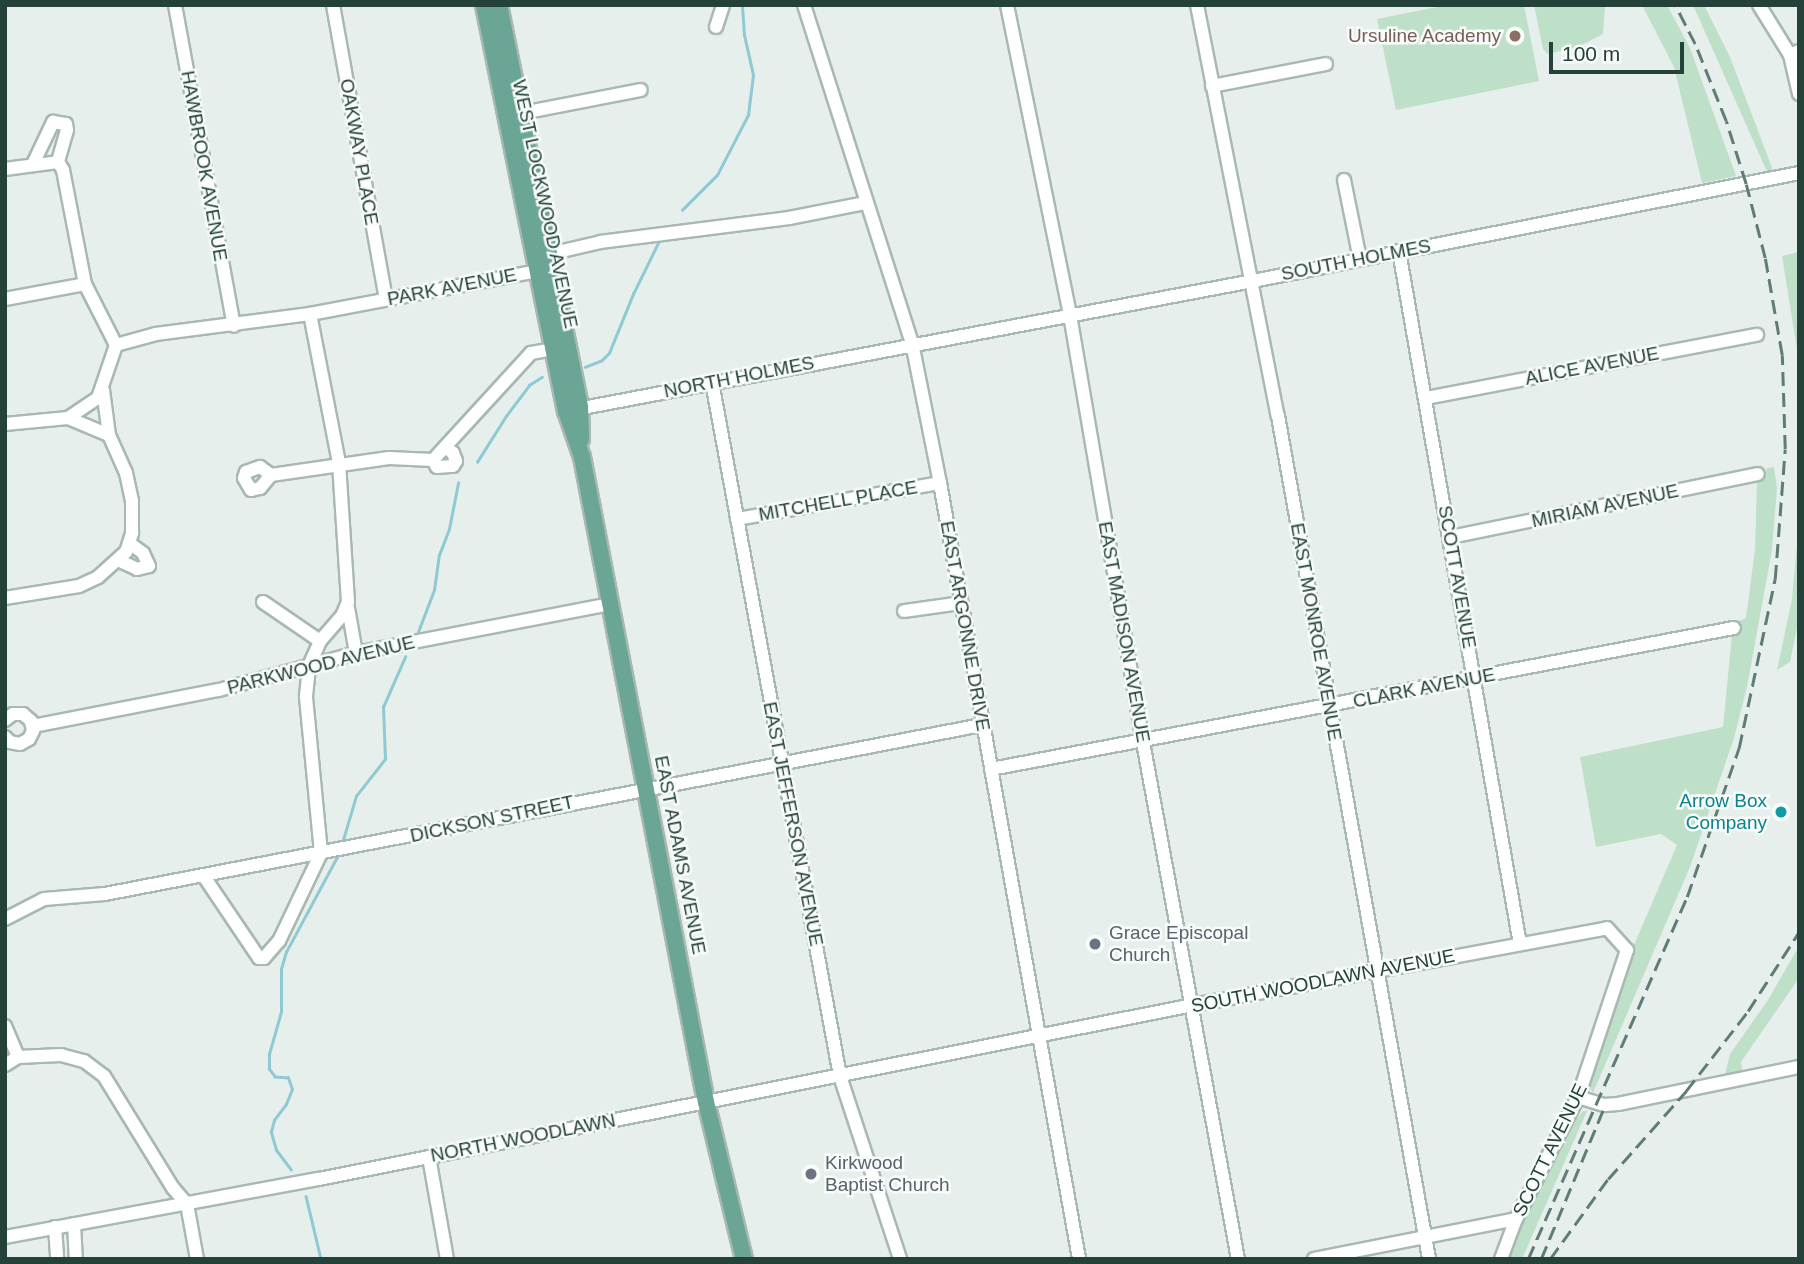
<!DOCTYPE html>
<style>
body{margin:0}
#map{position:relative;width:1804px;height:1264px;overflow:hidden;background:#e6efeb;font-family:Helvetica,sans-serif}
div>[style]{position:absolute}
[style*='--x']{left:calc(var(--x)*1px);top:calc(var(--y)*1px);width:calc(var(--w)*1px);rotate:calc(var(--a)*1deg)}
.green>*{inset:0;background:#bfe0c8}
.stream>*{height:2.5px;margin:-1.25px;padding:0 1.25px;transform-origin:1.25px;border-radius:1.25px;background:#8ec9d4}
.roads{filter:drop-shadow(2px 0 #a8b8b2) drop-shadow(-2px 0 #a8b8b2) drop-shadow(0 2px #a8b8b2) drop-shadow(0 -2px #a8b8b2)}
.minor>*{height:12px;margin:-6px;padding:0 6px;transform-origin:6px;border-radius:6px;background:#fff}
.major>*{height:16px;margin:-8px;padding:0 8px;transform-origin:8px;border-radius:8px;background:#6aa596}
.rail>*{height:2.5px;margin-top:-1.25px;transform-origin:0;background:repeating-linear-gradient(90deg,#5f7d75 0 14px,transparent 0 21px)}
.dots>*{width:19px;height:19px;translate:-50% -50%;box-sizing:border-box;border:4px solid #f7fbf9;border-radius:50%}
span{translate:-50% -50%;white-space:nowrap;text-align:center;line-height:1.15;-webkit-text-stroke:5px #f7fbf9;paint-order:stroke}
.education-label{font-size:19px;color:#785e54}
.right{translate:-100% -50%;text-align:right}
.street-label{font-size:19px;color:#24423a}
.culture-label{font-size:19px;color:#0d838f}
.worship-label{font-size:19px;color:#5b616d}
.left{translate:0 -50%;text-align:left}
.frame{position:absolute;inset:0;border:7px solid #24423a;pointer-events:none}
.scale{position:absolute;left:1549px;top:42px;width:135px;height:32px;box-sizing:border-box;border:4px solid #24423a;border-top:0;padding-left:9px;font-size:21px;line-height:24px;white-space:nowrap;color:#24423a;-webkit-text-stroke:5px #f7fbf9;paint-order:stroke}
</style>
<div id="map">
<div class="green">
<i style="clip-path:polygon(1447px 5px,1524px 5px,1539px 81px,1396px 110px,1377px 19px)"></i>
<i style="clip-path:polygon(1534px 5px,1605px 5px,1603px 34px,1578px 47px,1548px 54px,1543px 49px)"></i>
<i style="clip-path:polygon(1642px 5px,1667px 5px,1690px 48px,1736px 176px,1702px 183px,1674px 67px)"></i>
<i style="clip-path:polygon(1693px 5px,1704px 5px,1730px 57px,1774px 173px,1768px 174px)"></i>
<i style="clip-path:polygon(1799px 252px,1799px 362px,1782px 256px)"></i>
<i style="clip-path:polygon(1774px 467px,1777px 488px,1772px 550px,1747px 687px,1734px 738px,1690px 867px,1593px 1093px,1588px 1084px,1612px 1009px,1634px 945px,1677px 845px,1661px 834px,1596px 847px,1580px 757px,1723px 727px,1732px 634px,1739px 632px,1739px 621px,1746px 618px,1755px 549px,1757px 482px,1764px 477px,1767px 468px)"></i>
<i style="clip-path:polygon(1799px 522px,1799px 618px,1790px 662px,1777px 670px,1792px 599px)"></i>
<i style="clip-path:polygon(1799px 946px,1799px 978px,1741px 1062px,1743px 1074px,1724px 1078px,1730px 1054px,1768px 1000px)"></i>
<i style="clip-path:polygon(1583px 1111px,1587px 1111px,1522px 1259px,1507px 1259px,1566px 1132px)"></i>
</div>
<div class="stream">
<i style="--x:682;--y:210;--w:49;--a:-45"></i>
<i style="--x:717;--y:175;--w:68;--a:-62.7"></i>
<i style="--x:748;--y:115;--w:40;--a:-82.9"></i>
<i style="--x:753;--y:75;--w:41;--a:-102.7"></i>
<i style="--x:744;--y:35;--w:30;--a:-94"></i>
<i style="--x:585;--y:367;--w:18;--a:-22"></i>
<i style="--x:602;--y:360;--w:10;--a:-45"></i>
<i style="--x:609;--y:353;--w:64;--a:-67.9"></i>
<i style="--x:633;--y:294;--w:61;--a:-63.9"></i>
<i style="--x:477;--y:462;--w:54;--a:-57.8"></i>
<i style="--x:506;--y:416;--w:39;--a:-53"></i>
<i style="--x:529;--y:385;--w:15;--a:-32"></i>
<i style="--x:418;--y:632;--w:45;--a:-69.1"></i>
<i style="--x:434;--y:590;--w:35;--a:-82"></i>
<i style="--x:439;--y:555;--w:28;--a:-69"></i>
<i style="--x:449;--y:529;--w:47;--a:-78.9"></i>
<i style="--x:342;--y:843;--w:49;--a:-73.4"></i>
<i style="--x:356;--y:796;--w:47;--a:-51.9"></i>
<i style="--x:385;--y:759;--w:52;--a:-92.2"></i>
<i style="--x:383;--y:707;--w:55;--a:-66.3"></i>
<i style="--x:291;--y:1170;--w:25;--a:-127"></i>
<i style="--x:276;--y:1150;--w:19;--a:-106"></i>
<i style="--x:271;--y:1132;--w:12;--a:-76"></i>
<i style="--x:274;--y:1120;--w:20;--a:-53"></i>
<i style="--x:286;--y:1104;--w:16;--a:-68"></i>
<i style="--x:292;--y:1089;--w:12;--a:-110"></i>
<i style="--x:288;--y:1078;--w:13;--a:-176"></i>
<i style="--x:275;--y:1077;--w:10;--a:-127"></i>
<i style="--x:269;--y:1069;--w:15;--a:-90"></i>
<i style="--x:269;--y:1054;--w:44;--a:-74.1"></i>
<i style="--x:281;--y:1012;--w:43;--a:-90"></i>
<i style="--x:281;--y:969;--w:18;--a:-74"></i>
<i style="--x:286;--y:952;--w:112;--a:-61.8"></i>
<i style="--x:306;--y:1196;--w:65;--a:76.6"></i>
</div>
<div class="roads">
<div class="minor">
<i style="--x:175;--y:5;--w:326;--a:79.6"></i>
<i style="--x:333;--y:5;--w:299;--a:79.8"></i>
<i style="--x:804;--y:5;--w:355;--a:72.3"></i>
<i style="--x:912;--y:343;--w:143;--a:78.7"></i>
<i style="--x:940;--y:483;--w:788;--a:79.84"></i>
<i style="--x:1007;--y:5;--w:316;--a:78.5"></i>
<i style="--x:1070;--y:315;--w:433;--a:80.3"></i>
<i style="--x:1143;--y:742;--w:526;--a:79.59"></i>
<i style="--x:1197;--y:5;--w:419;--a:78.9"></i>
<i style="--x:1278;--y:416;--w:856;--a:79.84"></i>
<i style="--x:1759;--y:5;--w:59;--a:58.2"></i>
<i style="--x:1790;--y:55;--w:10;--a:-24"></i>
<i style="--x:716;--y:27;--w:23;--a:-72"></i>
<i style="--x:1790;--y:55;--w:40;--a:77"></i>
<i style="--x:1212;--y:86;--w:116;--a:-10.9"></i>
<i style="--x:512;--y:115;--w:131;--a:-11"></i>
<i style="--x:33;--y:164;--w:47;--a:-64.5"></i>
<i style="--x:53;--y:122;--w:13;--a:9"></i>
<i style="--x:66;--y:124;--w:6;--a:81"></i>
<i style="--x:67;--y:130;--w:33;--a:106"></i>
<i style="--x:58;--y:162;--w:9;--a:58"></i>
<i style="--x:63;--y:170;--w:116;--a:79.1"></i>
<i style="--x:85;--y:284;--w:68;--a:63.1"></i>
<i style="--x:5;--y:169;--w:53;--a:-7.5"></i>
<i style="--x:1344;--y:180;--w:81;--a:78.6"></i>
<i style="--x:1399;--y:251;--w:703;--a:80.1"></i>
<i style="--x:5;--y:299;--w:81;--a:-10.6"></i>
<i style="--x:116;--y:345;--w:41;--a:-15.4"></i>
<i style="--x:156;--y:334;--w:155;--a:-7.4"></i>
<i style="--x:310;--y:314;--w:231;--a:-10.7"></i>
<i style="--x:537;--y:271;--w:32;--a:-39"></i>
<i style="--x:562;--y:251;--w:39;--a:-13"></i>
<i style="--x:600;--y:242;--w:191;--a:-7.2"></i>
<i style="--x:789;--y:218;--w:77;--a:-11.2"></i>
<i style="--x:712;--y:382;--w:706;--a:79.55"></i>
<i style="--x:840;--y:1076;--w:193;--a:71.8"></i>
<i style="--x:1426;--y:398;--w:337;--a:-10.8"></i>
<i style="--x:572;--y:410;--w:693;--a:-10.73"></i>
<i style="--x:1253;--y:281;--w:557;--a:-11.19"></i>
<i style="--x:68;--y:418;--w:36;--a:-34"></i>
<i style="--x:98;--y:398;--w:56;--a:-71.2"></i>
<i style="--x:5;--y:424;--w:63;--a:-5.4"></i>
<i style="--x:68;--y:418;--w:44;--a:22.5"></i>
<i style="--x:433;--y:460;--w:8;--a:60"></i>
<i style="--x:437;--y:467;--w:16;--a:-4"></i>
<i style="--x:453;--y:466;--w:6;--a:-59"></i>
<i style="--x:456;--y:461;--w:9;--a:-111"></i>
<i style="--x:453;--y:453;--w:10;--a:-143"></i>
<i style="--x:271;--y:475;--w:17;--a:130"></i>
<i style="--x:260;--y:488;--w:9;--a:167"></i>
<i style="--x:251;--y:490;--w:14;--a:-120"></i>
<i style="--x:244;--y:478;--w:6;--a:-72"></i>
<i style="--x:246;--y:472;--w:15;--a:-20"></i>
<i style="--x:260;--y:467;--w:14;--a:36"></i>
<i style="--x:271;--y:475;--w:119;--a:-8.2"></i>
<i style="--x:389;--y:458;--w:44;--a:2.6"></i>
<i style="--x:433;--y:460;--w:145;--a:-47.5"></i>
<i style="--x:531;--y:353;--w:22;--a:-10"></i>
<i style="--x:737;--y:519;--w:206;--a:-10.1"></i>
<i style="--x:1451;--y:537;--w:313;--a:-11.6"></i>
<i style="--x:118;--y:560;--w:21;--a:25"></i>
<i style="--x:137;--y:569;--w:12;--a:-14"></i>
<i style="--x:149;--y:566;--w:14;--a:-115"></i>
<i style="--x:143;--y:553;--w:17;--a:-144"></i>
<i style="--x:5;--y:598;--w:75;--a:-9.2"></i>
<i style="--x:79;--y:586;--w:21;--a:-25"></i>
<i style="--x:98;--y:577;--w:38;--a:-42"></i>
<i style="--x:126;--y:552;--w:20;--a:-72"></i>
<i style="--x:132;--y:533;--w:32;--a:-90"></i>
<i style="--x:132;--y:501;--w:29;--a:-102"></i>
<i style="--x:126;--y:473;--w:42;--a:-114.1"></i>
<i style="--x:109;--y:435;--w:45;--a:-97.6"></i>
<i style="--x:263;--y:602;--w:69;--a:34.4"></i>
<i style="--x:348;--y:608;--w:46;--a:79.9"></i>
<i style="--x:904;--y:611;--w:58;--a:-8"></i>
<i style="--x:5;--y:720;--w:10;--a:-37"></i>
<i style="--x:13;--y:714;--w:10;--a:0"></i>
<i style="--x:23;--y:714;--w:11;--a:41"></i>
<i style="--x:31;--y:721;--w:10;--a:79"></i>
<i style="--x:33;--y:731;--w:9;--a:117"></i>
<i style="--x:29;--y:739;--w:10;--a:151"></i>
<i style="--x:20;--y:744;--w:10;--a:-169"></i>
<i style="--x:10;--y:742;--w:7;--a:-135"></i>
<i style="--x:33;--y:726;--w:189;--a:-11"></i>
<i style="--x:219;--y:690;--w:142;--a:-15.1"></i>
<i style="--x:356;--y:653;--w:259;--a:-10.9"></i>
<i style="--x:991;--y:769;--w:756;--a:-10.75"></i>
<i style="--x:203;--y:875;--w:100;--a:56"></i>
<i style="--x:259;--y:958;--w:5;--a:0"></i>
<i style="--x:264;--y:958;--w:23;--a:-49"></i>
<i style="--x:279;--y:941;--w:98;--a:-64.5"></i>
<i style="--x:321;--y:853;--w:158;--a:-95.5"></i>
<i style="--x:306;--y:696;--w:30;--a:-84"></i>
<i style="--x:309;--y:666;--w:27;--a:-66"></i>
<i style="--x:320;--y:641;--w:33;--a:-49"></i>
<i style="--x:342;--y:616;--w:15;--a:-67"></i>
<i style="--x:348;--y:602;--w:139;--a:-93.7"></i>
<i style="--x:339;--y:463;--w:152;--a:-101"></i>
<i style="--x:5;--y:919;--w:44;--a:-27.1"></i>
<i style="--x:44;--y:899;--w:61;--a:-4.7"></i>
<i style="--x:105;--y:894;--w:893;--a:-10.91"></i>
<i style="--x:5;--y:1026;--w:34;--a:67"></i>
<i style="--x:18;--y:1057;--w:15;--a:148"></i>
<i style="--x:18;--y:1057;--w:43;--a:-2.7"></i>
<i style="--x:61;--y:1055;--w:24;--a:15"></i>
<i style="--x:84;--y:1061;--w:25;--a:37"></i>
<i style="--x:104;--y:1076;--w:132;--a:58.4"></i>
<i style="--x:173;--y:1188;--w:21;--a:49"></i>
<i style="--x:187;--y:1204;--w:56;--a:79.7"></i>
<i style="--x:1578;--y:1097;--w:28;--a:17"></i>
<i style="--x:1605;--y:1105;--w:13;--a:-4"></i>
<i style="--x:1618;--y:1104;--w:185;--a:-11.6"></i>
<i style="--x:429;--y:1157;--w:104;--a:80"></i>
<i style="--x:74;--y:1224;--w:35;--a:87"></i>
<i style="--x:55;--y:1227;--w:32;--a:86"></i>
<i style="--x:5;--y:1237;--w:319;--a:-10.5"></i>
<i style="--x:319;--y:1179;--w:891;--a:-11.26"></i>
<i style="--x:1193;--y:1005;--w:421;--a:-10.5"></i>
<i style="--x:1607;--y:928;--w:30;--a:48"></i>
<i style="--x:1627;--y:950;--w:155;--a:108.4"></i>
<i style="--x:1578;--y:1097;--w:137;--a:116.9"></i>
<i style="--x:1516;--y:1219;--w:43;--a:110.6"></i>
<i style="--x:1314;--y:1259;--w:206;--a:-11.2"></i>
</div>
<div class="major">
<i style="--x:484;--y:5;--w:414;--a:78.6"></i>
<i style="--x:566;--y:411;--w:49;--a:70.8"></i>
<i style="--x:582;--y:457;--w:657;--a:79.12"></i>
<i style="--x:706;--y:1102;--w:162;--a:76.4"></i>
<i style="--x:499;--y:5;--w:411;--a:78.6"></i>
<i style="--x:580;--y:408;--w:31;--a:88"></i>
</div>
</div>
<div class="rail">
<i style="--x:1528;--y:1259;--w:395;--a:-66.3"></i>
<i style="--x:1687;--y:897;--w:158;--a:-70.8"></i>
<i style="--x:1739;--y:748;--w:173;--a:-78"></i>
<i style="--x:1775;--y:579;--w:130;--a:-85.6"></i>
<i style="--x:1785;--y:449;--w:94;--a:-91.8"></i>
<i style="--x:1782;--y:355;--w:98;--a:-99.9"></i>
<i style="--x:1765;--y:258;--w:76;--a:-104.4"></i>
<i style="--x:1746;--y:184;--w:66;--a:-107.6"></i>
<i style="--x:1726;--y:121;--w:83;--a:-111.9"></i>
<i style="--x:1695;--y:44;--w:44;--a:-117.1"></i>
<i style="--x:1541;--y:1259;--w:161;--a:-67.4"></i>
<i style="--x:1550;--y:1259;--w:99;--a:-54.1"></i>
<i style="--x:1608;--y:1179;--w:118;--a:-48.4"></i>
<i style="--x:1686;--y:1091;--w:101;--a:-52.2"></i>
<i style="--x:1748;--y:1011;--w:94;--a:-57.2"></i>
</div>
<div class="dots">
<i style="left:1515px;top:36px;background:#8d6e63"></i>
<i style="left:1781px;top:812px;background:#0f9aa8"></i>
<i style="left:1095px;top:944px;background:#6b7280"></i>
<i style="left:811px;top:1174px;background:#6b7280"></i>
</div>
<div class="education-label">
<span class="right" style="left:1501px;top:36px">Ursuline Academy</span>
</div>
<div class="street-label">
<span style="left:359px;top:152px;rotate:80deg">OAKWAY PLACE</span>
<span style="left:204px;top:166px;rotate:80deg">HAWBROOK AVENUE</span>
<span style="left:545px;top:204px;rotate:78deg">WEST LOCKWOOD AVENUE</span>
<span style="left:1356px;top:260px;rotate:-11deg">SOUTH HOLMES</span>
<span style="left:452px;top:287px;rotate:-11deg">PARK AVENUE</span>
<span style="left:1592px;top:366px;rotate:-11deg">ALICE AVENUE</span>
<span style="left:739px;top:377px;rotate:-11deg">NORTH HOLMES</span>
<span style="left:838px;top:501px;rotate:-10deg">MITCHELL PLACE</span>
<span style="left:1605px;top:506px;rotate:-12deg">MIRIAM AVENUE</span>
<span style="left:1457px;top:577px;rotate:80deg">SCOTT AVENUE</span>
<span style="left:965px;top:626px;rotate:80deg">EAST ARGONNE DRIVE</span>
<span style="left:1124px;top:632px;rotate:80deg">EAST MADISON AVENUE</span>
<span style="left:1316px;top:632px;rotate:80deg">EAST MONROE AVENUE</span>
<span style="left:321px;top:665px;rotate:-14deg">PARKWOOD AVENUE</span>
<span style="left:1424px;top:688px;rotate:-11deg">CLARK AVENUE</span>
<span style="left:492px;top:819px;rotate:-12deg">DICKSON STREET</span>
<span style="left:793px;top:824px;rotate:79deg">EAST JEFFERSON AVENUE</span>
<span style="left:680px;top:855px;rotate:79deg">EAST ADAMS AVENUE</span>
<span style="left:1323px;top:981px;rotate:-11deg">SOUTH WOODLAWN AVENUE</span>
<span style="left:523px;top:1138px;rotate:-11deg">NORTH WOODLAWN</span>
<span style="left:1550px;top:1150px;rotate:-64deg">SCOTT AVENUE</span>
</div>
<div class="culture-label">
<span class="right" style="left:1767px;top:812px">Arrow Box<br>Company</span>
</div>
<div class="worship-label">
<span class="left" style="left:1109px;top:944px">Grace Episcopal<br>Church</span>
<span class="left" style="left:825px;top:1174px">Kirkwood<br>Baptist Church</span>
</div>
<div class="frame"></div>
<div class="scale">100 m</div>
</div>
